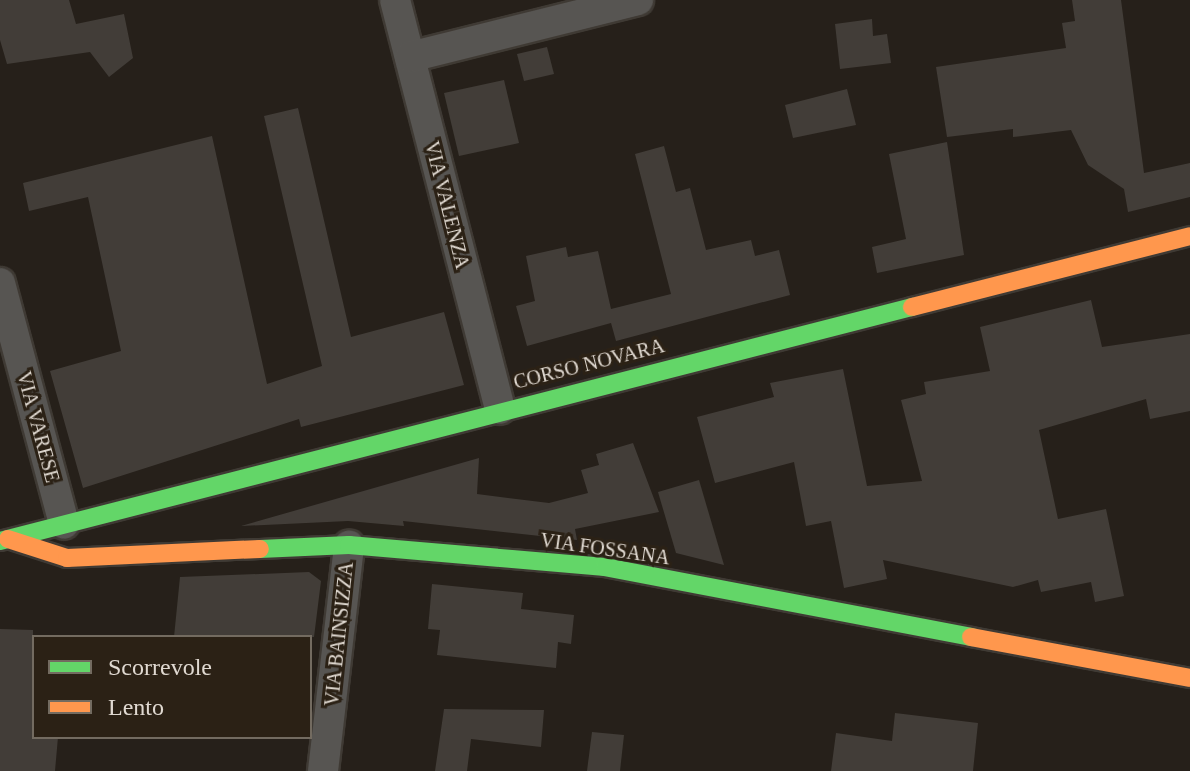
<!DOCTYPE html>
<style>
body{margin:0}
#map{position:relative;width:1190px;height:771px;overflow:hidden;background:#26201a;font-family:Georgia,serif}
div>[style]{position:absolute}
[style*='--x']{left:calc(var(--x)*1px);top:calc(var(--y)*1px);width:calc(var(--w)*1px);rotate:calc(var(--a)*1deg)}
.building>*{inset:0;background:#423d38}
.roads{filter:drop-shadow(2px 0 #3f3a34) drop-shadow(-2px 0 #3f3a34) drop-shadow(0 2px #3f3a34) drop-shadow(0 -2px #3f3a34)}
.street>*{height:30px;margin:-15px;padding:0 15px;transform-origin:15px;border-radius:15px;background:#575552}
.fast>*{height:18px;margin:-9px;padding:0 9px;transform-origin:9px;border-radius:9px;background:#63d668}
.slow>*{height:18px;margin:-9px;padding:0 9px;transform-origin:9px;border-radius:9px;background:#ff974d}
span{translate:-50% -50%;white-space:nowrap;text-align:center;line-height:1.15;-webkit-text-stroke:6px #2b2115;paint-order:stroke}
.street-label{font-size:20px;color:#e0d9d1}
.legend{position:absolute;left:32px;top:635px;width:280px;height:104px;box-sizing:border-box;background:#2b2115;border:2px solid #736b60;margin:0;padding:10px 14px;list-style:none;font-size:24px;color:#e0d9d1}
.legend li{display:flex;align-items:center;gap:16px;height:40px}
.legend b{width:40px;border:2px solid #736b60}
</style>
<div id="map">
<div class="building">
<i style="clip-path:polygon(0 0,69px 0,76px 24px,124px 14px,133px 58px,109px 77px,90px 52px,7px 64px,0 40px)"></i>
<i style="clip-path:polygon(1072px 0,1121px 0,1144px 173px,1190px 163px,1190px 197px,1128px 212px,1124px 189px,1088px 165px,1071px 130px,1013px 137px,1013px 129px,947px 137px,936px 67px,1066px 48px,1062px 23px,1075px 21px)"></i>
<i style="clip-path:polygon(872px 19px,873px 36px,887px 34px,891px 63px,840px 69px,835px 24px)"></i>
<i style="clip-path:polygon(547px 47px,554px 74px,524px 81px,517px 54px)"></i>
<i style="clip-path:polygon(504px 80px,519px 143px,459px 156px,444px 93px)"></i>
<i style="clip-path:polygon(847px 89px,856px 125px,793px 138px,785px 105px)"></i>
<i style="clip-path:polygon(298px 108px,351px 337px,444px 312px,464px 385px,301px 427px,299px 419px,83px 488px,50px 371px,121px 351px,88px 197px,29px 211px,23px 183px,212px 136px,267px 384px,322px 366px,264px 116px)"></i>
<i style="clip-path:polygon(947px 142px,964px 255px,877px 273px,872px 247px,906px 239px,889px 154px)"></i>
<i style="clip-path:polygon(664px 146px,676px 192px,690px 188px,706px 250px,751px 240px,755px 256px,779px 250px,790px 295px,616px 341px,611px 323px,527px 346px,516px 306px,535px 301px,526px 256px,566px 247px,568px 257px,598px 251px,611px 309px,671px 294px,635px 154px)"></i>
<i style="clip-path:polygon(1091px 300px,1102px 347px,1190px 334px,1190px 411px,1150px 419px,1146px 399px,1039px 430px,1058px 519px,1106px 509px,1124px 596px,1095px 602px,1091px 582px,1041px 592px,1038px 580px,1013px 587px,883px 560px,887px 579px,844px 588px,831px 521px,806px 526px,794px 462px,715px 483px,697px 417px,774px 397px,770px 383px,843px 369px,867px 486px,922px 481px,901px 400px,926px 394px,924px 382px,990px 371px,980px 327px)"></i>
<i style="clip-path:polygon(633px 443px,659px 512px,575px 529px,577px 540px,403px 521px,404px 526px,348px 521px,241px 526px,479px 458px,477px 494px,549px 503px,588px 493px,581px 470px,599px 465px,596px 454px)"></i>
<i style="clip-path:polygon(699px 480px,724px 565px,676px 553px,658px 492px)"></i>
<i style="clip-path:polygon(309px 572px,321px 581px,314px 637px,174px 637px,180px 577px)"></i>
<i style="clip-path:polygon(432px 584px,523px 593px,521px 609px,574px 615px,571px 644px,558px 642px,556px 668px,437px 655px,440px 630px,428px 629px)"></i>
<i style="clip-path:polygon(0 629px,33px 630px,34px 737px,58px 737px,55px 771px,0 771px)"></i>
<i style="clip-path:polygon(444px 709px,544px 710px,541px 747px,471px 739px,467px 771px,435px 771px)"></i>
<i style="clip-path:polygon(895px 713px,978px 723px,973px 771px,831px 771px,836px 733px,892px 741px)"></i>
<i style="clip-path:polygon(592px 732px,624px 735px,620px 771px,587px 771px)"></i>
</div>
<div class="roads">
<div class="street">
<i style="--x:395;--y:0;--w:422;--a:75.6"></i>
<i style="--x:410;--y:57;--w:235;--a:-14"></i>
<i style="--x:0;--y:283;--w:249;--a:75.1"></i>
<i style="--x:323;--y:771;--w:227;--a:-83.4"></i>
</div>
<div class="fast">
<i style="--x:0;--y:541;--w:942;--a:-14.39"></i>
<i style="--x:260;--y:549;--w:89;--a:-2.6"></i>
<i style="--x:349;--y:545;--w:257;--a:4.9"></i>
<i style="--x:605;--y:567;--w:373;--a:10.8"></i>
</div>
<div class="slow">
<i style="--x:912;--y:307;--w:287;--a:-14.3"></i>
<i style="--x:8;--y:539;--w:62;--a:17.9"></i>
<i style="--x:67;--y:558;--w:193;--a:-2.7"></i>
<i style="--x:971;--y:637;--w:223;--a:10.6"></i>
</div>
</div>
<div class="street-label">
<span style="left:447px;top:205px;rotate:76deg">VIA VALENZA</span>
<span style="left:589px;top:364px;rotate:-14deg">CORSO NOVARA</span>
<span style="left:38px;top:427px;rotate:75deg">VIA VARESE</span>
<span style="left:605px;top:549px;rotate:8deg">VIA FOSSANA</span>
<span style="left:339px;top:634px;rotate:-84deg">VIA BAINSIZZA</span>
</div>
<ul class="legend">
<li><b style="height:10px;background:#63d668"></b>Scorrevole</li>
<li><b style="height:10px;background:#ff974d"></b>Lento</li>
</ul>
</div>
